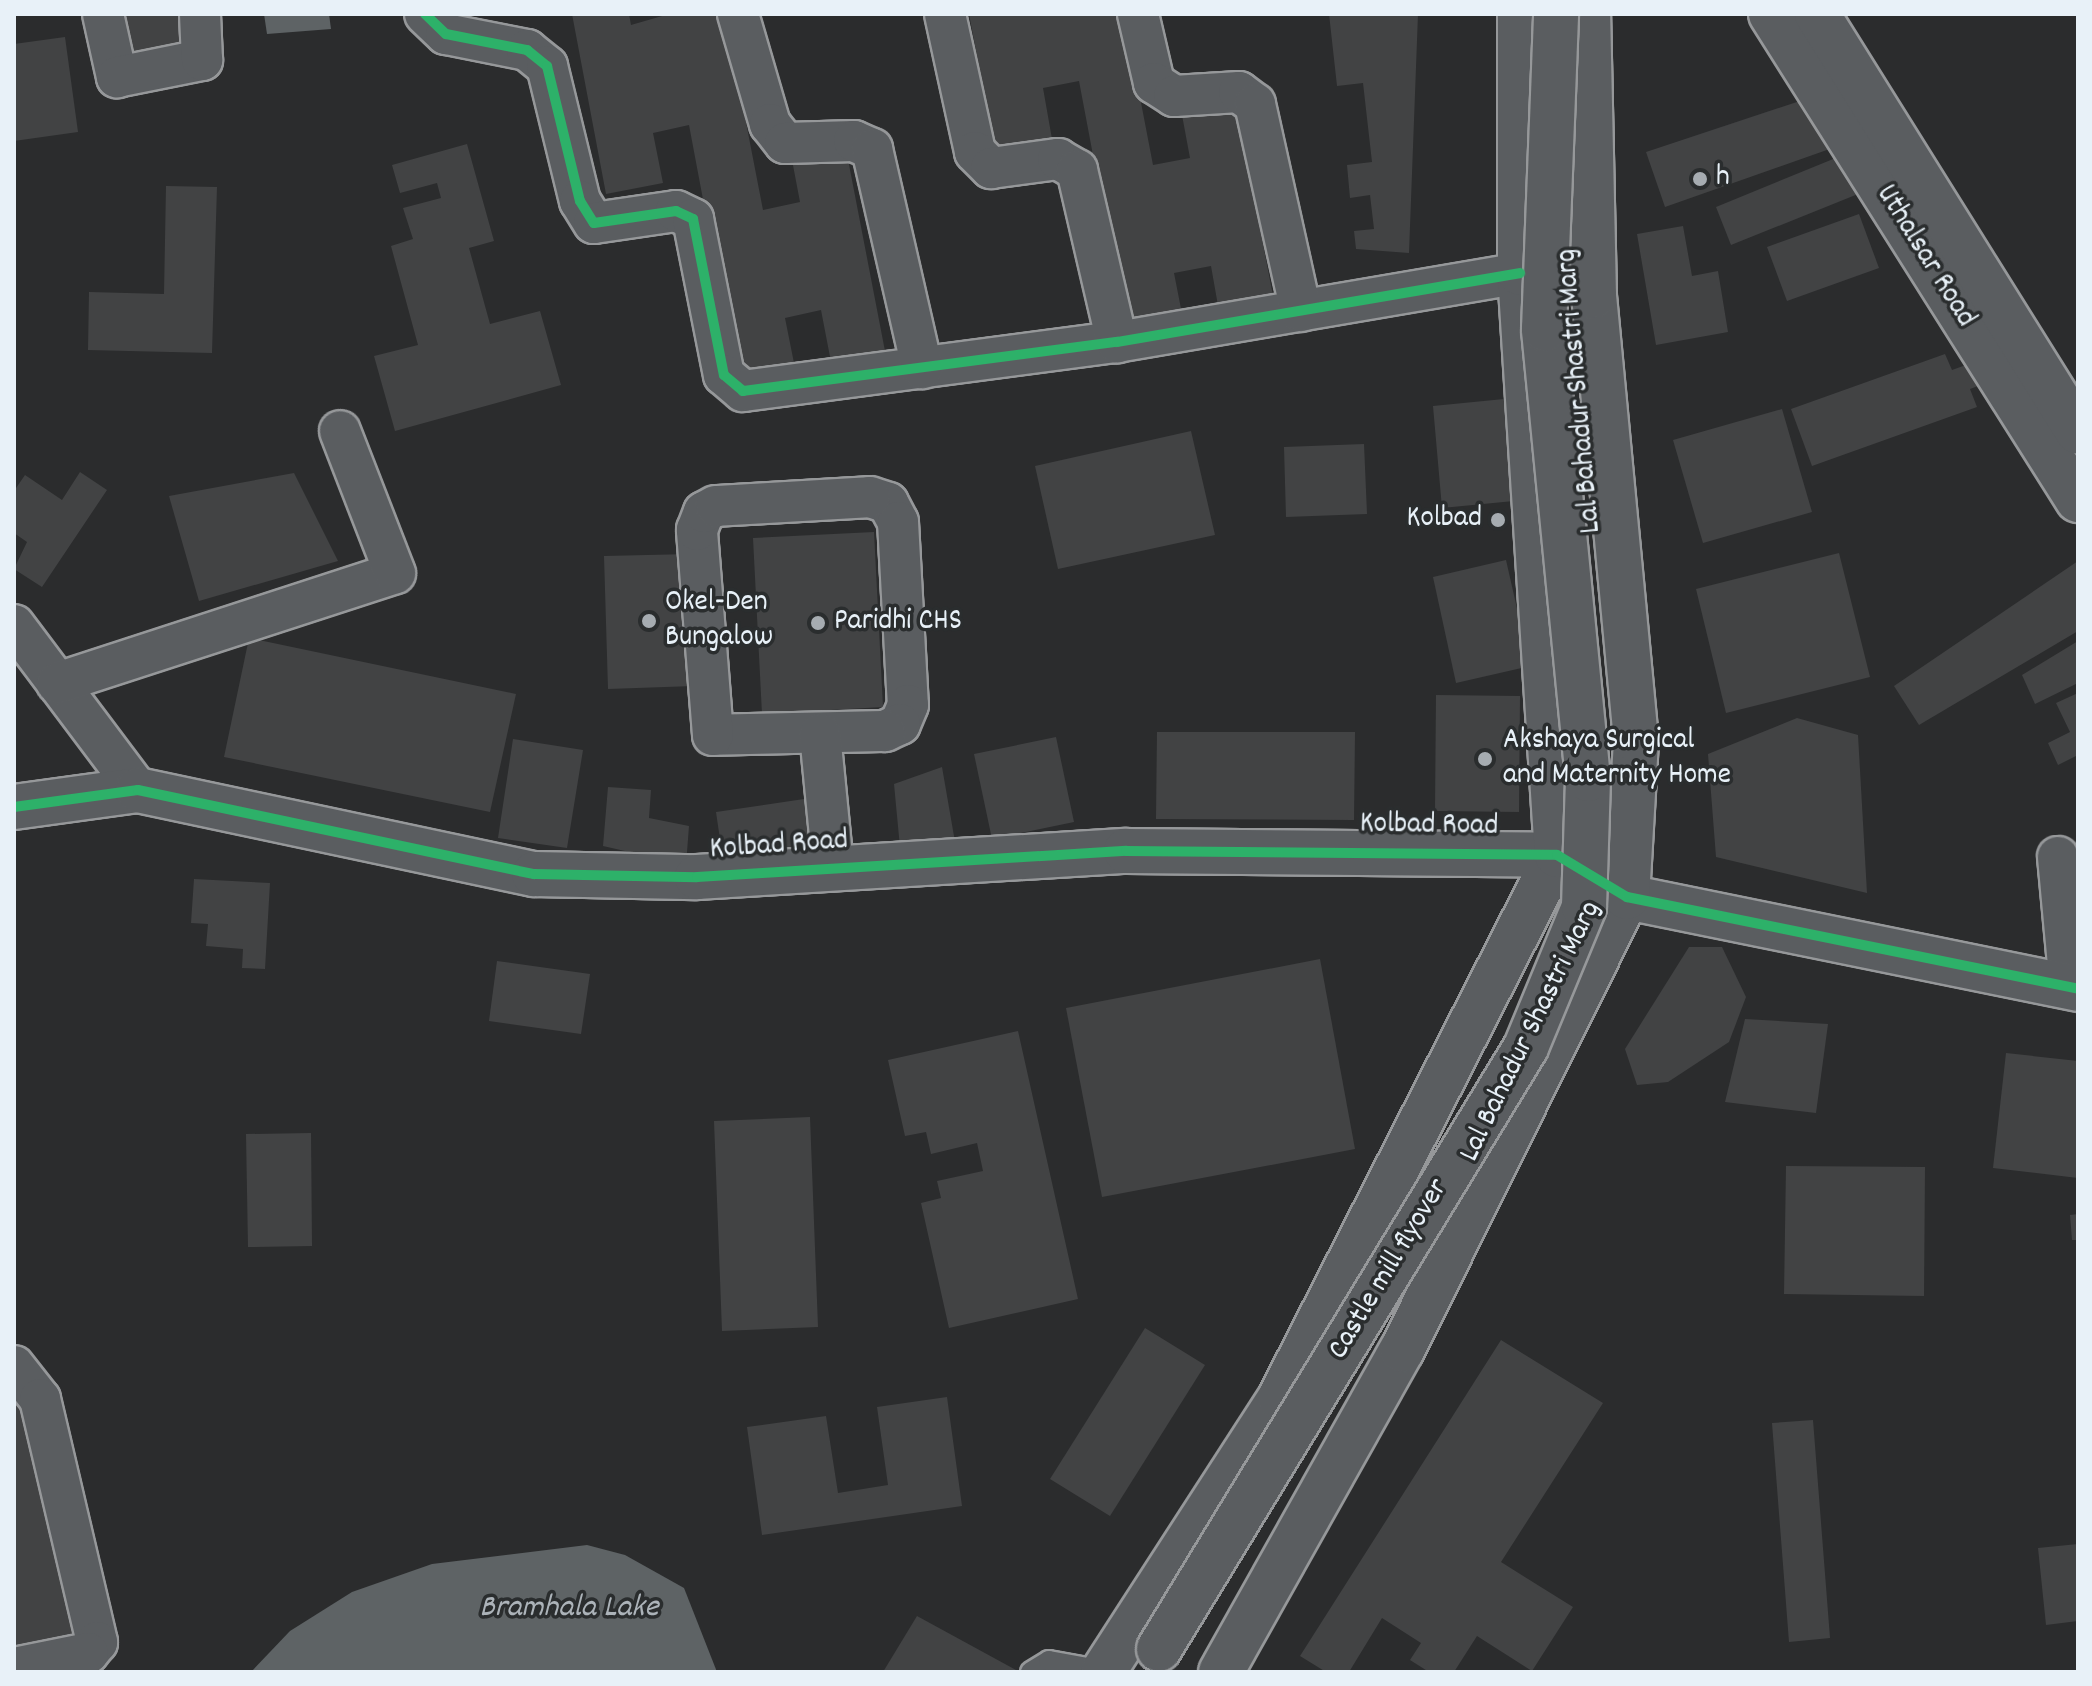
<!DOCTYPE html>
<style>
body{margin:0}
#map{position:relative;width:2092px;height:1686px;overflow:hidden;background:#2b2c2d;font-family:Dekko,sans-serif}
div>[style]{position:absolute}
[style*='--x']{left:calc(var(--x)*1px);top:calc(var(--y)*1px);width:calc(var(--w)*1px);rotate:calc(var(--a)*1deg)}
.water>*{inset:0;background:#5e6365}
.building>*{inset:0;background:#424344}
.roads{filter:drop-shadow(2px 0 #96989a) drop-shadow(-2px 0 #96989a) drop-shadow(0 2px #96989a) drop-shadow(0 -2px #96989a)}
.lane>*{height:20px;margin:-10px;padding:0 10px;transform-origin:10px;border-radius:10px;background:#5a5d60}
.street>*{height:40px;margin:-20px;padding:0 20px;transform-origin:20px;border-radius:20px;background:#5a5d60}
.secondary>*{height:44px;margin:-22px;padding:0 22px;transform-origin:22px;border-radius:22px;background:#5a5d60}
.primary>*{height:44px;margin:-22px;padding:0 22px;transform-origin:22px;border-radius:22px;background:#5a5d60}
.bridges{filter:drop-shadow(2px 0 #96989a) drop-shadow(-2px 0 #96989a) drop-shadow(0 2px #96989a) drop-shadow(0 -2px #96989a)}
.primary-bridge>*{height:44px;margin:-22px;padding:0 22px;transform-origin:22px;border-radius:22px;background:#5a5d60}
.cycleway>*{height:10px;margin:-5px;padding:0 5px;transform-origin:5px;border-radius:5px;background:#2db169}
.dots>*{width:22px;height:22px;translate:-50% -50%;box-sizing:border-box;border:4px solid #2a2d2e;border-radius:50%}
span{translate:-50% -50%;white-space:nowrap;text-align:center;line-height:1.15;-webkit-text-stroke:7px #2a2d2e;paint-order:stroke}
.poi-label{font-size:30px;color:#e8f1f8}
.left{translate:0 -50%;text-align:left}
.right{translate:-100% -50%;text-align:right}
.street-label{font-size:30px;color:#e8f1f8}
.water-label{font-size:32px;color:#acb3b9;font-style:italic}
.frame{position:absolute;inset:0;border:16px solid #e8f1f8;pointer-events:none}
</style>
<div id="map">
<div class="water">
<i style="clip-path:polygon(264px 14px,329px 14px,331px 29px,267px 34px)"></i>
<i style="clip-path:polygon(587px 1545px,625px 1555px,684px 1588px,717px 1672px,251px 1672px,290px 1631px,352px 1592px,432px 1564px)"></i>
</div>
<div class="building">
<i style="clip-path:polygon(110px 14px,192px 14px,198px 48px,119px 63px)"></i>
<i style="clip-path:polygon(572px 14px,629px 14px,631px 25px,669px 14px,725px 14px,763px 210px,800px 202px,792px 160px,846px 149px,885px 351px,831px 362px,821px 310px,785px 318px,795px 368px,737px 380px,689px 125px,653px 133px,663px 183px,606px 194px)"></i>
<i style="clip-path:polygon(969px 14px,1124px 14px,1153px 165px,1190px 158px,1182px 115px,1236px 105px,1275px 306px,1220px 317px,1211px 266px,1174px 273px,1184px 324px,1127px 335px,1079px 81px,1043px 88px,1052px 139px,995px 150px)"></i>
<i style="clip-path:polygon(1329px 14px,1418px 14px,1409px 253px,1356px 249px,1354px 231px,1374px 229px,1370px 195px,1350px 198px,1347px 165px,1372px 162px,1363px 83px,1337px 86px)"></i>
<i style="clip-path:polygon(65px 37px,78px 132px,14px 141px,14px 44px)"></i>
<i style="clip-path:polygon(1806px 99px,1841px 145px,1665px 207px,1646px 152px)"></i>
<i style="clip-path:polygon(467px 144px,494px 241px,469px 248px,490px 324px,540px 311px,561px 385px,395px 431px,374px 356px,418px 345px,391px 246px,413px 239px,403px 208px,441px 198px,437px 183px,400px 193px,392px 165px)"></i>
<i style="clip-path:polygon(1843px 155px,1858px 194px,1731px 245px,1716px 207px)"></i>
<i style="clip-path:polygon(166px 186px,217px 187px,212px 353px,88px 350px,89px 292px,164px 294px)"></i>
<i style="clip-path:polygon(1859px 214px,1879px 268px,1787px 301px,1767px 247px)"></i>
<i style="clip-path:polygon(1683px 226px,1692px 276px,1718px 271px,1728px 332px,1656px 345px,1637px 234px)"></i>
<i style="clip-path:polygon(1945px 354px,1952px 370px,1977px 361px,1986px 383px,1970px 389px,1977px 407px,1812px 466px,1791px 409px)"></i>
<i style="clip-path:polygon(1514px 398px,1524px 500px,1442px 508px,1433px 406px)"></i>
<i style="clip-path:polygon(1782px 409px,1812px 512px,1703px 543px,1673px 440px)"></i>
<i style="clip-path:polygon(1191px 431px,1215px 535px,1058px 569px,1035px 466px)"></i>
<i style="clip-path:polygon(1364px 444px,1367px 514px,1286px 517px,1284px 447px)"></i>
<i style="clip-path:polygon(80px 472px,107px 490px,42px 587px,14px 569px,27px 542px,14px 533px,14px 491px,25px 475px,62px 500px)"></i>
<i style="clip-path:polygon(294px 473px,338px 561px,199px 601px,169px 496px)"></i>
<i style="clip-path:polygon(874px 532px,883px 707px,762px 714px,753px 538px)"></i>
<i style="clip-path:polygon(1839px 553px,1870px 677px,1726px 713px,1696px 589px)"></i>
<i style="clip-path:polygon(691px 554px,694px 686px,608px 689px,604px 556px)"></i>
<i style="clip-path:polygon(1506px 560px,1530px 666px,1456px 683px,1433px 577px)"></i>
<i style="clip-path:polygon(2078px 561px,2078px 631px,1919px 725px,1894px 686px)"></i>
<i style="clip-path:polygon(249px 638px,516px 694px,490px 812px,224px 757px)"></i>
<i style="clip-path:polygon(2078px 641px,2078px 683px,2035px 704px,2022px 675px)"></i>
<i style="clip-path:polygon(2078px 693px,2078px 755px,2058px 765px,2048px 743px,2070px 732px,2056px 703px)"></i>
<i style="clip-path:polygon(1436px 695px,1520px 696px,1519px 812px,1435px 811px)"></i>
<i style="clip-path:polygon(1797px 718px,1858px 735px,1867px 893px,1716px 857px,1708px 754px)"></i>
<i style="clip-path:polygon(1157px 732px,1355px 732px,1354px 820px,1156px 819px)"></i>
<i style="clip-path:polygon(1056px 737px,1074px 822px,992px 839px,974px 754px)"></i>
<i style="clip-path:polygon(513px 739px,583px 750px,567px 848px,498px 838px)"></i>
<i style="clip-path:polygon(942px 767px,959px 865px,903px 879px,894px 784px)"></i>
<i style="clip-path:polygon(608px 787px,651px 790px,649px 818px,689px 826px,686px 865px,603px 846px)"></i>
<i style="clip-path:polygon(804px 799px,811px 847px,723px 860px,716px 812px)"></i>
<i style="clip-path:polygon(194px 879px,270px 883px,265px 969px,242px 968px,243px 949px,206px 946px,208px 924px,191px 923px)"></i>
<i style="clip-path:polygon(1689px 947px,1722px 947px,1746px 997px,1729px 1042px,1668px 1082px,1637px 1085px,1625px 1049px)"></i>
<i style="clip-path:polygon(1320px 959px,1355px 1149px,1102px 1197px,1066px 1008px)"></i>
<i style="clip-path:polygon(497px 961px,590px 974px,581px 1034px,489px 1021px)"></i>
<i style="clip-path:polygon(1745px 1019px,1828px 1024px,1816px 1113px,1725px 1102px)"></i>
<i style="clip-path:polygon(1018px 1031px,1078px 1299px,949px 1328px,921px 1203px,941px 1198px,937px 1181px,983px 1171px,977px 1143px,931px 1154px,926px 1132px,905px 1136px,888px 1060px)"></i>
<i style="clip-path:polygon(2006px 1053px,2078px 1061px,2078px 1178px,1993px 1168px)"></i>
<i style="clip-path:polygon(810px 1117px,818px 1327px,722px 1331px,714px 1121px)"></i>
<i style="clip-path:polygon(311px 1133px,312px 1246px,248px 1247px,246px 1134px)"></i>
<i style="clip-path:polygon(1786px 1166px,1925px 1167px,1924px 1296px,1784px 1294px)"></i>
<i style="clip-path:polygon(2078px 1214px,2078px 1240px,2072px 1240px,2070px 1215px)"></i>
<i style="clip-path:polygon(1145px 1328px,1205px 1365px,1110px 1516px,1050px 1479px)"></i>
<i style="clip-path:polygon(1501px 1340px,1603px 1403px,1501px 1562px,1573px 1607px,1532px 1671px,1477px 1636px,1454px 1672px,1429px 1672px,1410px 1660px,1421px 1643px,1382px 1618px,1349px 1672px,1326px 1672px,1300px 1656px)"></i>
<i style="clip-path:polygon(947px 1397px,962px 1506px,762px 1535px,747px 1427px,826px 1416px,838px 1493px,888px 1485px,877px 1407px)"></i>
<i style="clip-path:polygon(31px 1400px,85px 1636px,14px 1652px,14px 1404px)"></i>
<i style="clip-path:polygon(1813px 1420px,1830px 1638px,1789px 1642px,1772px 1423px)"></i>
<i style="clip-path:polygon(2078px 1544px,2078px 1621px,2046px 1625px,2038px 1548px)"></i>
<i style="clip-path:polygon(917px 1616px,1016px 1670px,883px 1672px)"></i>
</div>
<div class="roads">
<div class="lane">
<i style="--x:1031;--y:1672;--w:21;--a:-31"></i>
<i style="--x:1049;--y:1661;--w:56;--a:10.3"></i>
</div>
<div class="street">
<i style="--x:103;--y:14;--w:65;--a:77.5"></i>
<i style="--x:117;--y:77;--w:87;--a:-11.3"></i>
<i style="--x:202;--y:60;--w:46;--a:-92.5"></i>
<i style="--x:425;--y:14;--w:29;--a:44"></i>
<i style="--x:446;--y:34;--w:83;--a:11.2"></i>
<i style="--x:527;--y:50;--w:26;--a:39"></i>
<i style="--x:547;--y:66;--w:139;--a:76.3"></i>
<i style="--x:580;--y:201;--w:26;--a:58"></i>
<i style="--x:594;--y:223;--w:83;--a:-8.3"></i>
<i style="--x:676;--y:211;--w:19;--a:25"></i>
<i style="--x:693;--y:219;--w:159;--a:78.8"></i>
<i style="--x:724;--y:375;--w:25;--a:40"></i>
<i style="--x:743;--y:391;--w:377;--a:-7.5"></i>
<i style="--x:1117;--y:342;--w:409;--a:-9.7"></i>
<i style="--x:738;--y:14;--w:115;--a:73.8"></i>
<i style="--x:770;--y:124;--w:24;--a:52"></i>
<i style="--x:785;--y:143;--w:69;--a:-1.7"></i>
<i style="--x:854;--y:141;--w:20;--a:24"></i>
<i style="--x:872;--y:149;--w:225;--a:77.1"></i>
<i style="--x:945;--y:14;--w:141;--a:77.7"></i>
<i style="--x:975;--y:152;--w:23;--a:45"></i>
<i style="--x:991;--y:168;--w:68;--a:-7.7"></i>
<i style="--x:1058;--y:159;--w:22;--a:30"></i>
<i style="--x:1077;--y:170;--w:177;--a:76.9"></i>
<i style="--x:1138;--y:14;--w:71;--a:76.9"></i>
<i style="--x:1154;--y:83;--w:24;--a:33"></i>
<i style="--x:1174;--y:96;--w:65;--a:-3.5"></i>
<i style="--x:1239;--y:92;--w:20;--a:37"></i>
<i style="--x:1255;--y:104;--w:212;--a:77.5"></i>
<i style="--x:870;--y:497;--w:19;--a:18"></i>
<i style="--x:888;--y:503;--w:21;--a:62"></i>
<i style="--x:898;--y:522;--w:183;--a:86.9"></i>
<i style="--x:908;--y:705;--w:21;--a:113"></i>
<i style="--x:900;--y:724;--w:17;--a:155"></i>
<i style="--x:885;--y:731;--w:172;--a:178.7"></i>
<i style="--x:713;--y:735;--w:206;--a:-94.5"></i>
<i style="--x:697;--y:530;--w:19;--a:-69"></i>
<i style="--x:704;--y:512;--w:13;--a:-27"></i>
<i style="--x:716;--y:506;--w:154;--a:-3.3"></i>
<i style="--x:14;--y:625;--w:206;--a:53.1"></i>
<i style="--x:57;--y:683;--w:355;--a:-18"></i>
<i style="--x:395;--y:573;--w:152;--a:-111.2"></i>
<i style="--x:820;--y:734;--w:133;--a:84.4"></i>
<i style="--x:2058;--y:857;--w:131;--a:84.7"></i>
<i style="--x:14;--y:1366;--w:42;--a:51.8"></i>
<i style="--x:40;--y:1399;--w:250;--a:76.8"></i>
<i style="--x:97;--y:1642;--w:14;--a:129"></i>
<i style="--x:88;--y:1653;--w:76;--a:168.5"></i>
</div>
<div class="secondary">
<i style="--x:1771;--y:14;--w:575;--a:57.72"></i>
<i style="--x:1817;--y:14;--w:492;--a:58"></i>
<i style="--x:14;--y:807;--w:125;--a:-7.8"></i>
<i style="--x:138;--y:790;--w:405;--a:12"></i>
<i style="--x:534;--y:874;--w:163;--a:1.1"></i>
<i style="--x:697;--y:877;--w:430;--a:-3.5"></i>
<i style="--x:1126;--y:851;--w:431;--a:0.5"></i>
<i style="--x:1557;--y:855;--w:82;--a:31"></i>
<i style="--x:1627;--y:897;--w:460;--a:11.5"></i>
</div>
<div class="primary">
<i style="--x:1103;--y:1672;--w:326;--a:-57.1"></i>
<i style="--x:1280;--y:1398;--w:610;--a:-62.97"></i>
<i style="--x:1557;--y:855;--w:583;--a:-93.64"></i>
<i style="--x:1520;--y:273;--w:259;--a:-90"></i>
<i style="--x:1221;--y:1672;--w:369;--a:-60.7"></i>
<i style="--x:1402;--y:1350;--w:506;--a:-63.59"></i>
<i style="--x:1627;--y:897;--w:157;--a:-86.7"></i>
<i style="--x:1636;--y:740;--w:446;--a:-95.4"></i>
<i style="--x:1594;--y:296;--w:282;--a:-91.2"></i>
</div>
</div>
<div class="bridges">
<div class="primary-bridge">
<i style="--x:1159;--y:1649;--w:705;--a:-58.63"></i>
<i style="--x:1526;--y:1047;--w:152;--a:-67.5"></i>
<i style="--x:1584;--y:907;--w:128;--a:-88.2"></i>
<i style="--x:1588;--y:779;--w:452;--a:-95.6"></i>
<i style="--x:1544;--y:329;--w:315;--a:-87.8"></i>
</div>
</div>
<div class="cycleway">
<i style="--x:425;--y:14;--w:29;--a:44"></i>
<i style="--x:446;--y:34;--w:83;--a:11.2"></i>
<i style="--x:527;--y:50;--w:26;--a:39"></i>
<i style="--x:547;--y:66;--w:139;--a:76.3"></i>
<i style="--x:580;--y:201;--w:26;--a:58"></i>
<i style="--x:594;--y:223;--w:83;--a:-8.3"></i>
<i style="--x:676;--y:211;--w:19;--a:25"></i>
<i style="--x:693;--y:219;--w:159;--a:78.8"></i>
<i style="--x:724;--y:375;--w:25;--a:40"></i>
<i style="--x:743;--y:391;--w:377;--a:-7.5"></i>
<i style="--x:1117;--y:342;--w:409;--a:-9.7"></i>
<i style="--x:14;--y:807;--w:125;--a:-7.8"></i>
<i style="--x:138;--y:790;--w:405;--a:12"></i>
<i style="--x:534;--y:874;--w:163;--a:1.1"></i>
<i style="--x:697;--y:877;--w:430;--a:-3.5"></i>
<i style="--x:1126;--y:851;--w:431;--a:0.5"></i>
<i style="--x:1557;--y:855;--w:82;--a:31"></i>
<i style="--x:1627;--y:897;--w:460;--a:11.5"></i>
</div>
<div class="dots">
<i style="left:1700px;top:179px;background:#a6acb1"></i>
<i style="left:1498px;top:520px;background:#a6acb1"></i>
<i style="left:649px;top:621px;background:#a6acb1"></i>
<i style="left:818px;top:623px;background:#a6acb1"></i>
<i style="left:1485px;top:759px;background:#a6acb1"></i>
</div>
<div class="poi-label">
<span class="left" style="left:1716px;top:179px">h</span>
<span class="right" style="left:1482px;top:520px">Kolbad</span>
<span class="left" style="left:665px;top:621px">Okel-Den<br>Bungalow</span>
<span class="left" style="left:834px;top:623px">Paridhi CHS</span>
<span class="left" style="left:1503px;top:759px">Akshaya Surgical<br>and Maternity Home</span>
</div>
<div class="street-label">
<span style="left:1924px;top:257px;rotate:58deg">Uthalsar Road</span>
<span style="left:1581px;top:391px;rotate:-95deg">Lal Bahadur Shastri Marg</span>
<span style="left:1429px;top:827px;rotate:1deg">Kolbad Road</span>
<span style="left:779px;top:847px;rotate:-4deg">Kolbad Road</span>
<span style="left:1532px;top:1032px;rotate:-64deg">Lal Bahadur Shastri Marg</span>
<span style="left:1390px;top:1270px;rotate:-59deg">Castle mill flyover</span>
</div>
<div class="water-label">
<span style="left:569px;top:1609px">Bramhala Lake</span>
</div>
<div class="frame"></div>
</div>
